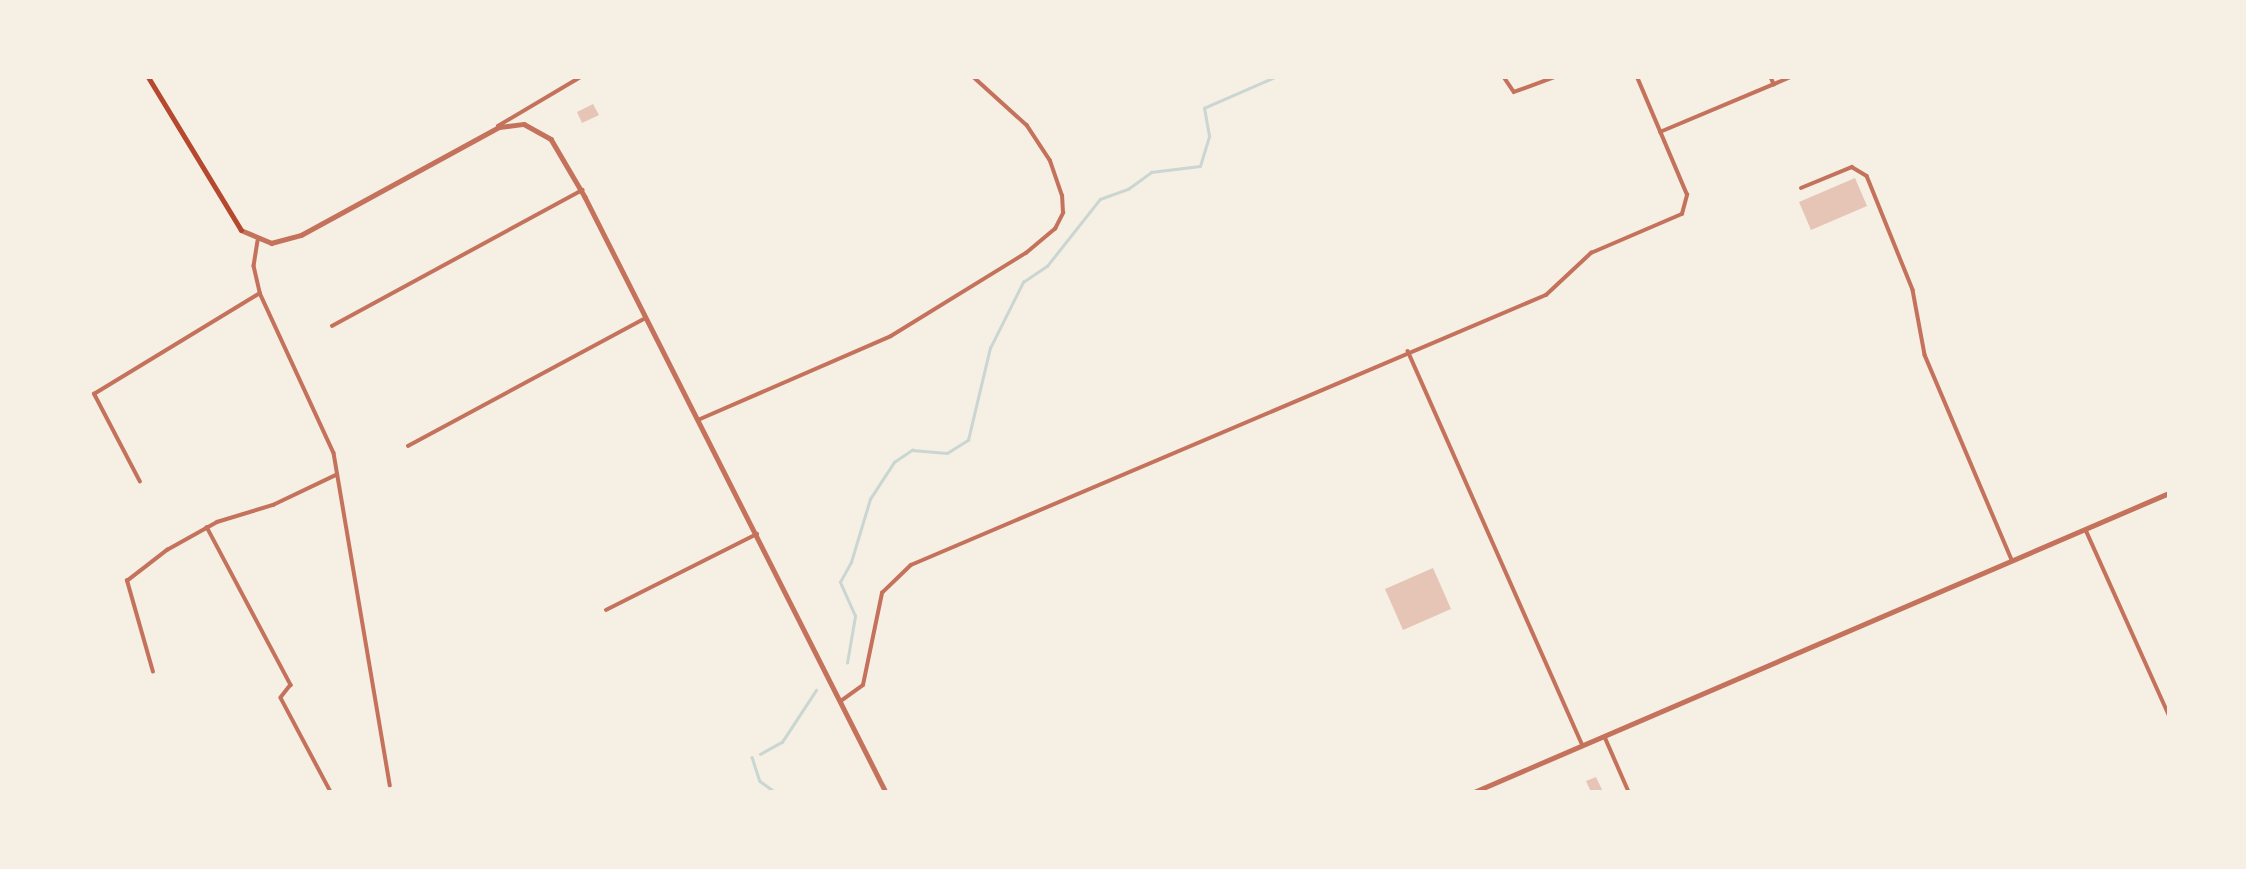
<!DOCTYPE html>
<style>
body{margin:0}
#map{position:relative;width:2246px;height:869px;overflow:hidden;background:#f6efe4;font-family:"Fira Sans Condensed",sans-serif}
div>[style]{position:absolute}
[style*='--x']{left:calc(var(--x)*1px);top:calc(var(--y)*1px);width:calc(var(--w)*1px);rotate:calc(var(--a)*1deg)}
.stream>*{height:2.5px;margin:-1.25px;padding:0 1.25px;transform-origin:1.25px;border-radius:1.25px;background:#c9d6d2}
.building>*{inset:0;background:#e6c5b7}
.minor>*{height:3.5px;margin:-1.75px;padding:0 1.75px;transform-origin:1.75px;border-radius:1.75px;background:#c5725c}
.tertiary>*{height:4.5px;margin:-2.25px;padding:0 2.25px;transform-origin:2.25px;border-radius:2.25px;background:#c5725c}
.secondary>*{height:5px;margin:-2.5px;padding:0 2.5px;transform-origin:2.5px;border-radius:2.5px;background:#b5482f}
span{translate:-50% -50%;white-space:nowrap;text-align:center;line-height:1.15;-webkit-text-stroke:5px #f6efe4;paint-order:stroke}
.frame{position:absolute;inset:0;border:79px solid #f6efe4;pointer-events:none}
</style>
<div id="map">
<div class="stream">
<i style="--x:847;--y:663;--w:48;--a:-80.3"></i>
<i style="--x:855;--y:616;--w:37;--a:-114"></i>
<i style="--x:840;--y:582;--w:23;--a:-61"></i>
<i style="--x:851;--y:562;--w:66;--a:-73.2"></i>
<i style="--x:870;--y:499;--w:44;--a:-57"></i>
<i style="--x:894;--y:462;--w:22;--a:-34"></i>
<i style="--x:912;--y:450;--w:35;--a:5"></i>
<i style="--x:947;--y:453;--w:25;--a:-32"></i>
<i style="--x:968;--y:440;--w:95;--a:-76.6"></i>
<i style="--x:990;--y:348;--w:74;--a:-63.4"></i>
<i style="--x:1023;--y:282;--w:29;--a:-34"></i>
<i style="--x:1047;--y:266;--w:85;--a:-51.7"></i>
<i style="--x:1100;--y:199;--w:30;--a:-20"></i>
<i style="--x:1128;--y:189;--w:29;--a:-36"></i>
<i style="--x:1151;--y:172;--w:49;--a:-7"></i>
<i style="--x:1200;--y:166;--w:31;--a:-73"></i>
<i style="--x:1209;--y:136;--w:28;--a:-100"></i>
<i style="--x:1204;--y:108;--w:77;--a:-23.6"></i>
<i style="--x:760;--y:754;--w:25;--a:-29"></i>
<i style="--x:782;--y:742;--w:62;--a:-56.8"></i>
<i style="--x:752;--y:757;--w:25;--a:72"></i>
<i style="--x:760;--y:781;--w:19;--a:36"></i>
</div>
<div class="building">
<i style="clip-path:polygon(593px 104px,599px 115px,582px 123px,577px 112px)"></i>
<i style="clip-path:polygon(1855px 178px,1867px 206px,1811px 230px,1799px 202px)"></i>
<i style="clip-path:polygon(1433px 568px,1451px 609px,1403px 630px,1385px 589px)"></i>
<i style="clip-path:polygon(1596px 777px,1603px 792px,1591px 792px,1586px 781px)"></i>
</div>
<div class="minor">
<i style="--x:1504;--y:77;--w:18;--a:56"></i>
<i style="--x:1514;--y:92;--w:44;--a:-20.1"></i>
<i style="--x:1771;--y:77;--w:8;--a:67"></i>
<i style="--x:498;--y:126;--w:96;--a:-30.6"></i>
<i style="--x:1660;--y:132;--w:142;--a:-22.8"></i>
<i style="--x:1801;--y:188;--w:55;--a:-22.4"></i>
<i style="--x:1852;--y:167;--w:17;--a:31"></i>
<i style="--x:1867;--y:176;--w:123;--a:68"></i>
<i style="--x:1913;--y:290;--w:66;--a:79.5"></i>
<i style="--x:1925;--y:355;--w:223;--a:67"></i>
<i style="--x:258;--y:241;--w:25;--a:99"></i>
<i style="--x:254;--y:266;--w:28;--a:77"></i>
<i style="--x:260;--y:293;--w:176;--a:65.2"></i>
<i style="--x:334;--y:453;--w:337;--a:80.4"></i>
<i style="--x:332;--y:326;--w:285;--a:-28.5"></i>
<i style="--x:1408;--y:351;--w:432;--a:66.1"></i>
<i style="--x:698;--y:420;--w:210;--a:-23.5"></i>
<i style="--x:891;--y:336;--w:158;--a:-31.6"></i>
<i style="--x:1026;--y:253;--w:38;--a:-40"></i>
<i style="--x:1055;--y:229;--w:18;--a:-63"></i>
<i style="--x:1063;--y:213;--w:17;--a:-93"></i>
<i style="--x:1062;--y:196;--w:37;--a:-109"></i>
<i style="--x:1050;--y:161;--w:42;--a:-123.3"></i>
<i style="--x:1027;--y:126;--w:73;--a:-137.8"></i>
<i style="--x:408;--y:446;--w:270;--a:-28.3"></i>
<i style="--x:140;--y:482;--w:99;--a:-117.6"></i>
<i style="--x:94;--y:394;--w:194;--a:-31.3"></i>
<i style="--x:207;--y:527;--w:179;--a:62"></i>
<i style="--x:291;--y:685;--w:16;--a:128"></i>
<i style="--x:281;--y:698;--w:106;--a:62"></i>
<i style="--x:2086;--y:530;--w:203;--a:65.8"></i>
<i style="--x:606;--y:610;--w:169;--a:-26.7"></i>
<i style="--x:153;--y:672;--w:95;--a:-105.9"></i>
<i style="--x:127;--y:581;--w:51;--a:-37.8"></i>
<i style="--x:167;--y:550;--w:57;--a:-29.2"></i>
<i style="--x:217;--y:522;--w:59;--a:-16.9"></i>
<i style="--x:273;--y:505;--w:70;--a:-25.5"></i>
<i style="--x:841;--y:701;--w:27;--a:-36"></i>
<i style="--x:863;--y:685;--w:94;--a:-78.3"></i>
<i style="--x:882;--y:593;--w:40;--a:-44"></i>
<i style="--x:911;--y:565;--w:690;--a:-23.04"></i>
<i style="--x:1546;--y:295;--w:62;--a:-43"></i>
<i style="--x:1591;--y:253;--w:99;--a:-23.2"></i>
<i style="--x:1682;--y:214;--w:20;--a:-75"></i>
<i style="--x:1687;--y:195;--w:128;--a:-113"></i>
<i style="--x:1605;--y:737;--w:60;--a:66.4"></i>
</div>
<div class="tertiary">
<i style="--x:241;--y:230;--w:33;--a:23"></i>
<i style="--x:271;--y:243;--w:31;--a:-15"></i>
<i style="--x:301;--y:235;--w:226;--a:-28.6"></i>
<i style="--x:499;--y:127;--w:25;--a:-7"></i>
<i style="--x:524;--y:124;--w:31;--a:29"></i>
<i style="--x:551;--y:139;--w:67;--a:59.6"></i>
<i style="--x:585;--y:197;--w:667;--a:63.17"></i>
<i style="--x:1474;--y:792;--w:757;--a:-23.28"></i>
</div>
<div class="secondary">
<i style="--x:148;--y:77;--w:179;--a:58.7"></i>
</div>
<div class="frame"></div>
</div>
